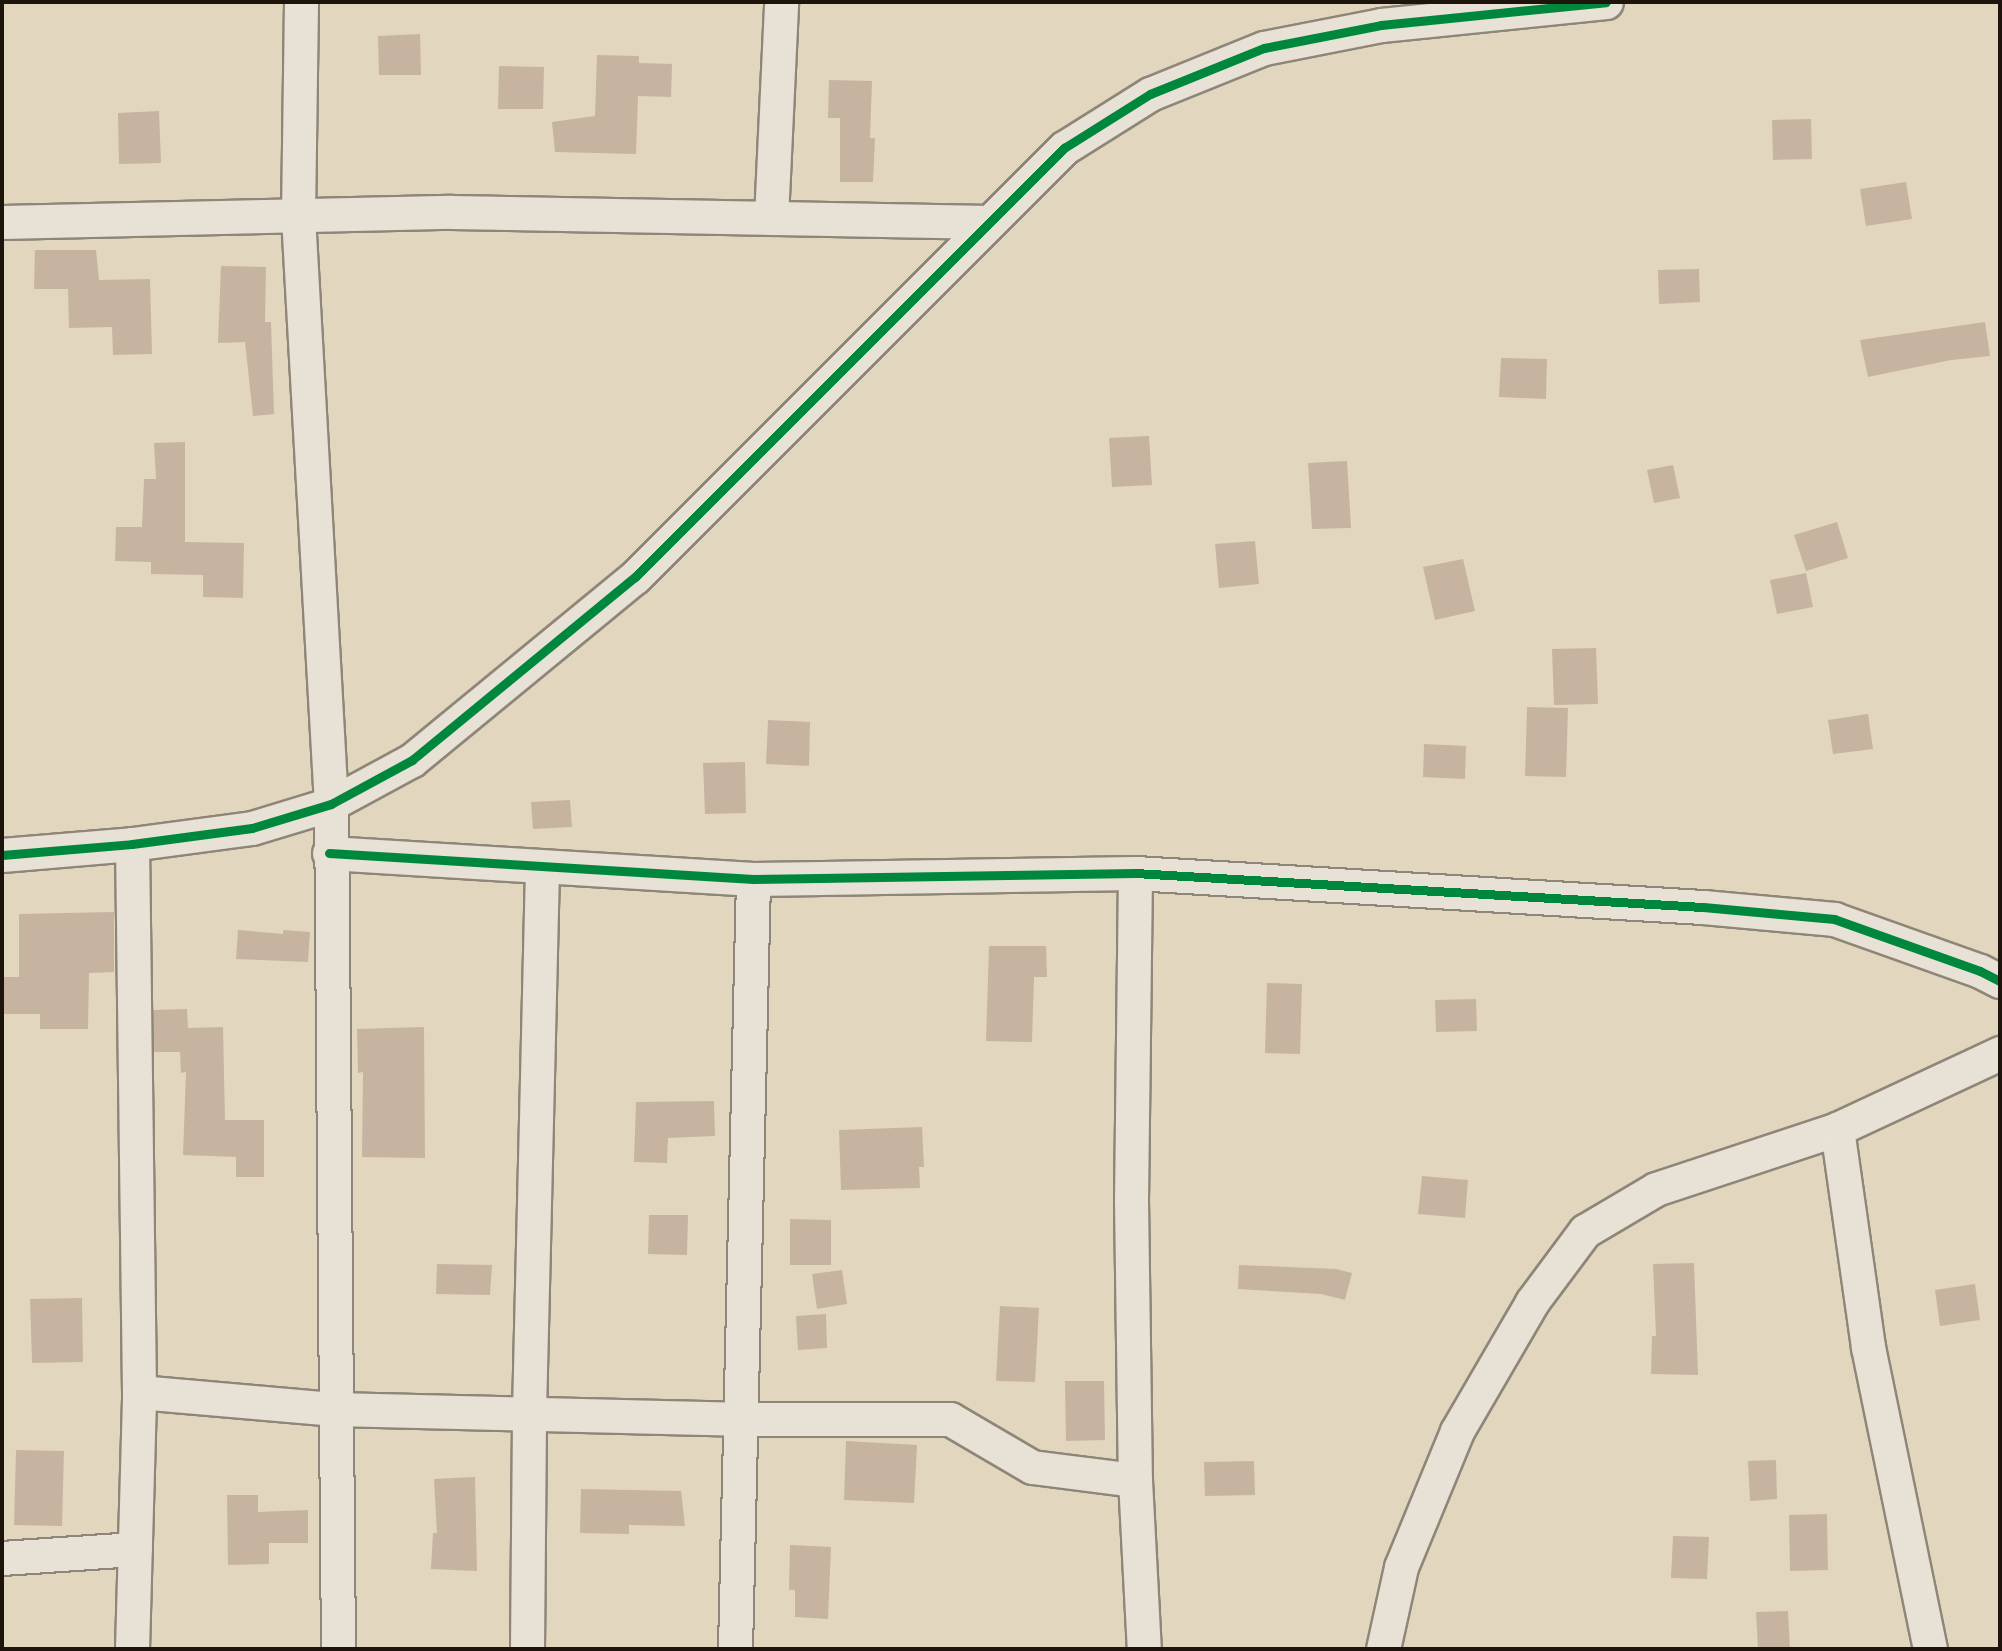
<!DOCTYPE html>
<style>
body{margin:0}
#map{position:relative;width:2002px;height:1651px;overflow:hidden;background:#e3d6be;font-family:"Libre Caslon Text",serif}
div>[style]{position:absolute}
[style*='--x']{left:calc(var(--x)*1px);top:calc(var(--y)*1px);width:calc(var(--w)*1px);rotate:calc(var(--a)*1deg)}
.building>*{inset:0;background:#c6b4a1}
.roads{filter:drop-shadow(2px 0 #8e8678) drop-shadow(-2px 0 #8e8678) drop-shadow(0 2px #8e8678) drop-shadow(0 -2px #8e8678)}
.street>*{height:33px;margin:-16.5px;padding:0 16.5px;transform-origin:16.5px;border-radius:16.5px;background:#e8e1d5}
.cycleway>*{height:9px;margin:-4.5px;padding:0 4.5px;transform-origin:4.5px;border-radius:4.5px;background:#00873e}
span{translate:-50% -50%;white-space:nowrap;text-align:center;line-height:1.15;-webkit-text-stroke:5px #f7e7cb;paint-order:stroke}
.frame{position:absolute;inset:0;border:4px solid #1d150c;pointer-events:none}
</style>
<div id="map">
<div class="building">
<i style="clip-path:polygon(420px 34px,421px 75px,379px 75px,378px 36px)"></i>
<i style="clip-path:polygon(597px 55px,639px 56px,639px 63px,672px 64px,671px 97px,638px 96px,636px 154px,555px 152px,552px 122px,595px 116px)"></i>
<i style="clip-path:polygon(499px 66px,544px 67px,543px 109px,498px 109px)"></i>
<i style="clip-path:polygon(829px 80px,872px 81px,870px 138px,875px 138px,873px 182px,840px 182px,840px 118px,828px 118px)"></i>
<i style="clip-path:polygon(159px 111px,161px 163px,119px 164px,118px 113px)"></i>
<i style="clip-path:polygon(1811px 119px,1812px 159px,1773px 160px,1772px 120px)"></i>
<i style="clip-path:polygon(1906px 182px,1912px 219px,1866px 226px,1860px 189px)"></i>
<i style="clip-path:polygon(35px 250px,96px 250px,99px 280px,150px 279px,152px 354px,113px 355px,112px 327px,69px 328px,68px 289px,34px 289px)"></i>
<i style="clip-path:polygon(221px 266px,266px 267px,265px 322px,271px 322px,274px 414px,253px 416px,245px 342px,218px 343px)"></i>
<i style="clip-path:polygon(1699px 269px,1700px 302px,1659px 304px,1658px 270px)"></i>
<i style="clip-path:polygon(1985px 322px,1990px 356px,1951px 360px,1868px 377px,1860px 340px)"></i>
<i style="clip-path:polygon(1501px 358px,1547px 359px,1546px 399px,1499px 397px)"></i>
<i style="clip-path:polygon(1149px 436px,1152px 485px,1112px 487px,1109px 438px)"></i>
<i style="clip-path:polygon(185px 442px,185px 542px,244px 543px,243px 598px,203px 597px,203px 575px,151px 574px,151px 562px,115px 561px,116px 527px,142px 527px,144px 479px,156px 479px,154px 443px)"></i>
<i style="clip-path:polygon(1347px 461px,1351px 528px,1312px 529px,1308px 463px)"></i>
<i style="clip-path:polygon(1673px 465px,1680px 498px,1654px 503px,1647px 470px)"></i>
<i style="clip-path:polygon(1837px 522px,1848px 558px,1806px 571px,1794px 535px)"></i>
<i style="clip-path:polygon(1255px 541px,1259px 584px,1219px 588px,1215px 544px)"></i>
<i style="clip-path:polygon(1463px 559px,1475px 611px,1435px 620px,1423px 567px)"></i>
<i style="clip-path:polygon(1806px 573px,1813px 607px,1777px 614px,1770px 580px)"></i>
<i style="clip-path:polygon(1596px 648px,1598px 704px,1554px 705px,1552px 649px)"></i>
<i style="clip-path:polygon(1527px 707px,1568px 708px,1566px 777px,1525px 776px)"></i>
<i style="clip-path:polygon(1868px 714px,1873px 749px,1833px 754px,1828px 720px)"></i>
<i style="clip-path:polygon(768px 720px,810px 722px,809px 766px,766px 764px)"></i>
<i style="clip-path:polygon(1424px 744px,1466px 746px,1465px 779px,1423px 777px)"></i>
<i style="clip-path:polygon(745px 762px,746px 813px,705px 814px,703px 763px)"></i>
<i style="clip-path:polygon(570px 800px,572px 827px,533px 829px,531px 802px)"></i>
<i style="clip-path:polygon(114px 912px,114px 972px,89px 973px,88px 1029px,40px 1029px,40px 1014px,2px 1014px,2px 977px,19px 977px,19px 914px)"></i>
<i style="clip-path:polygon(238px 930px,283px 934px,283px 930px,310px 932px,308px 962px,236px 959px)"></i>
<i style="clip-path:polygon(989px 946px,1046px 946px,1047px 977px,1034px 977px,1032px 1042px,986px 1041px)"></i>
<i style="clip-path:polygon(1267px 983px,1302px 984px,1300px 1054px,1265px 1053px)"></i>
<i style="clip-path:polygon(1476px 999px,1477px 1031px,1436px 1032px,1435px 1000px)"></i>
<i style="clip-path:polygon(187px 1009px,188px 1028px,223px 1027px,225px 1120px,264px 1120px,264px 1177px,236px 1177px,236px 1157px,183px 1155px,186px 1072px,181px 1073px,180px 1052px,154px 1052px,153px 1010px)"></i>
<i style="clip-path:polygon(424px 1027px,425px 1158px,362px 1157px,363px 1072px,358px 1073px,357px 1029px)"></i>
<i style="clip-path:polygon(714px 1101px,715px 1136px,668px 1138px,667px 1163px,634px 1162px,636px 1102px)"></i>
<i style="clip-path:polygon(922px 1127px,924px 1167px,919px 1167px,920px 1188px,841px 1190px,839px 1130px)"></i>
<i style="clip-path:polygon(1422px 1176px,1468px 1180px,1465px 1218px,1418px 1214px)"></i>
<i style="clip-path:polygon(649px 1215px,688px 1215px,687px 1255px,648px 1254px)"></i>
<i style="clip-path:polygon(790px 1219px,831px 1220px,831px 1265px,790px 1265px)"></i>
<i style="clip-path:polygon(1694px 1263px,1698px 1375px,1651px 1374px,1652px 1336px,1656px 1336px,1653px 1264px)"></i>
<i style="clip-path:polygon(437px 1264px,492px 1265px,490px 1295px,436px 1294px)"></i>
<i style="clip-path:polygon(1239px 1265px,1336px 1269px,1352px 1273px,1345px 1300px,1321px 1294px,1238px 1289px)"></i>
<i style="clip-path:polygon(842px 1270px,847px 1304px,817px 1309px,812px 1274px)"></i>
<i style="clip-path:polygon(1975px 1284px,1980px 1320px,1940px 1326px,1935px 1290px)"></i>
<i style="clip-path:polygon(82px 1298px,83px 1362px,32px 1363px,30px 1299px)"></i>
<i style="clip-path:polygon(1000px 1306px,1039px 1308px,1035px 1382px,996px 1381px)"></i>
<i style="clip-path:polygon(826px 1314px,827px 1348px,798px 1350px,796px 1316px)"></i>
<i style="clip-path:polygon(1065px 1381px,1104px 1381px,1105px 1440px,1066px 1441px)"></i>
<i style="clip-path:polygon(846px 1441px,917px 1445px,914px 1503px,844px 1500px)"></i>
<i style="clip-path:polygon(16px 1450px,64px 1451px,62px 1526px,14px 1525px)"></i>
<i style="clip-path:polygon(1776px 1460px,1777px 1499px,1750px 1501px,1748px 1461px)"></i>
<i style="clip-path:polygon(1254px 1461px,1255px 1495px,1205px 1496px,1204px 1462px)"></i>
<i style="clip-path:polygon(475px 1477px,477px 1571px,431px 1569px,433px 1533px,437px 1533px,434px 1479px)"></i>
<i style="clip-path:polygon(581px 1489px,681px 1491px,685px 1526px,629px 1525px,629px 1534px,580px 1533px)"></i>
<i style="clip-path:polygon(227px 1495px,258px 1495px,258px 1512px,308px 1510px,308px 1543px,269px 1543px,269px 1564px,228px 1565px)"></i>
<i style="clip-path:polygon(1827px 1514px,1828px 1570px,1790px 1571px,1789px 1515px)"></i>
<i style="clip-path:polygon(1673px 1536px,1709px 1537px,1707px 1579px,1671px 1578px)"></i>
<i style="clip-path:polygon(790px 1545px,831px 1547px,828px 1619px,795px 1617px,795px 1590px,789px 1590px)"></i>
<i style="clip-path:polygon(1788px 1611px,1790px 1649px,1758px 1649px,1756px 1612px)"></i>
</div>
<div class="roads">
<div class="street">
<i style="--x:301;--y:2;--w:214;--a:90.8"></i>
<i style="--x:298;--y:216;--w:589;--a:86.79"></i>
<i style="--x:331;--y:804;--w:845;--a:89.53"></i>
<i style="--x:771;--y:218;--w:216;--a:-87.3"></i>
<i style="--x:2;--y:222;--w:449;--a:-1.3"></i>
<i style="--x:451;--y:212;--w:539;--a:1.06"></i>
<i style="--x:329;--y:853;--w:425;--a:3.5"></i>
<i style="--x:753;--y:879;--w:382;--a:-0.9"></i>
<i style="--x:1135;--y:873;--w:569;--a:3.43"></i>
<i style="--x:1703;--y:907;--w:132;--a:5.2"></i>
<i style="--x:1834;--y:919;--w:155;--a:19.6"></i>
<i style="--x:1980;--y:971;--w:22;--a:27"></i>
<i style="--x:2;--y:855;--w:130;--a:-4.8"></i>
<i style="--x:132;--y:844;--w:121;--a:-7.6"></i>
<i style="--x:252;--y:828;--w:83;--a:-16.9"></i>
<i style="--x:331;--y:804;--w:92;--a:-28.5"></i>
<i style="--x:412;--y:760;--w:288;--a:-39.4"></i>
<i style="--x:635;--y:577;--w:607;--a:-45"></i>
<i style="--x:1064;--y:148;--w:102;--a:-32.1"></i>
<i style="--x:1150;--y:94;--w:123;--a:-22"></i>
<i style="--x:1264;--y:48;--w:119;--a:-11.1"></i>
<i style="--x:1381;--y:25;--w:226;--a:-5.8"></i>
<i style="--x:1135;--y:873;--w:327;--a:90.7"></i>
<i style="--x:1131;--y:1200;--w:280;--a:89.2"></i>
<i style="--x:1135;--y:1480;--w:169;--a:87"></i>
<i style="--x:1837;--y:1129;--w:220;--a:81.9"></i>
<i style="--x:1868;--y:1347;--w:308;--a:78.4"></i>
<i style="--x:139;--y:1392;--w:197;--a:5"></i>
<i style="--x:335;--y:1409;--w:403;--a:1.4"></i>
<i style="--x:738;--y:1419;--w:212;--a:0"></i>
<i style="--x:950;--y:1419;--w:95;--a:30.3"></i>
<i style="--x:1032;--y:1467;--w:104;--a:7.2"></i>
<i style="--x:2;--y:1558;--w:133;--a:-3.9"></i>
<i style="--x:132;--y:1649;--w:257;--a:-88.4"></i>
<i style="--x:139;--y:1392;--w:548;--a:-90.73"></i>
<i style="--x:527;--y:1649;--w:237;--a:-89.5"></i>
<i style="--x:529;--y:1412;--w:543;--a:-88.63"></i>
<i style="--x:735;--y:1649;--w:770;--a:-88.66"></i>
<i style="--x:1383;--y:1649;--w:84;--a:-77.6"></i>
<i style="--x:1401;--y:1567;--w:147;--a:-67.6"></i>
<i style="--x:1457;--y:1431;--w:149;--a:-59.8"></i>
<i style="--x:1532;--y:1302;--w:89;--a:-53.3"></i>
<i style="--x:1585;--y:1231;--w:82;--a:-30.6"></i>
<i style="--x:1656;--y:1189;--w:191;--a:-18.3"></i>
<i style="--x:1837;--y:1129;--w:180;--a:-25"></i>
</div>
</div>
<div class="cycleway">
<i style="--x:329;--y:853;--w:425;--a:3.5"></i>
<i style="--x:753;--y:879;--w:382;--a:-0.9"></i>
<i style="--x:1135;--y:873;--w:569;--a:3.43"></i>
<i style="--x:1703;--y:907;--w:132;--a:5.2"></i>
<i style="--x:1834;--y:919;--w:155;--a:19.6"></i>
<i style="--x:1980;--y:971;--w:22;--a:27"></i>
<i style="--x:2;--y:855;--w:130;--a:-4.8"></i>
<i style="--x:132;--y:844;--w:121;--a:-7.6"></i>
<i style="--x:252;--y:828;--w:83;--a:-16.9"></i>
<i style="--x:331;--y:804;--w:92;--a:-28.5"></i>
<i style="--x:412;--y:760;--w:288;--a:-39.4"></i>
<i style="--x:635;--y:577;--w:607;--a:-45"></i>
<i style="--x:1064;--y:148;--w:102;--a:-32.1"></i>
<i style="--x:1150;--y:94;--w:123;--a:-22"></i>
<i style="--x:1264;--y:48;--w:119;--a:-11.1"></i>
<i style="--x:1381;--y:25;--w:226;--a:-5.8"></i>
</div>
<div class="frame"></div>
</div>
